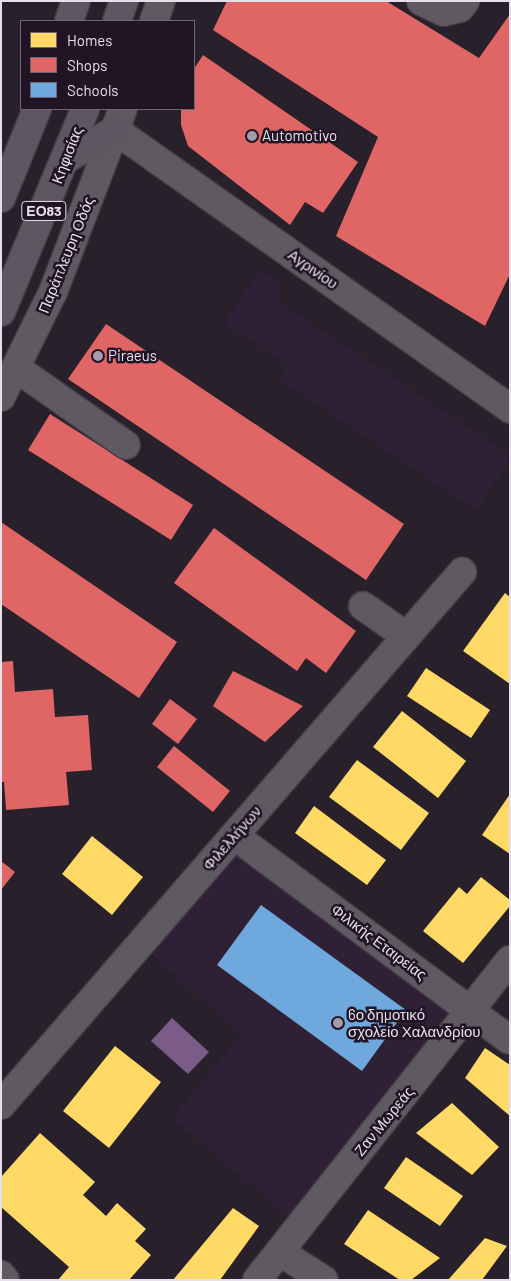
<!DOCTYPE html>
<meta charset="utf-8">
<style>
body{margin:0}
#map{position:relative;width:511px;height:1281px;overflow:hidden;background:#28212b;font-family:Barlow,sans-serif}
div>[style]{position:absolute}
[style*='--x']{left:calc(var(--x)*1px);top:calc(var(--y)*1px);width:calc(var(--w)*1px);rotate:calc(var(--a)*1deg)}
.built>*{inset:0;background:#302035}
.water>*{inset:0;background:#7b5c88}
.homes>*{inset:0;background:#ffd966}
.shops>*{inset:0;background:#e06666}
.schools>*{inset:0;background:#6fa8dc}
.roads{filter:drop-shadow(1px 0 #443d46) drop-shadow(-1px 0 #443d46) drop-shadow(0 1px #443d46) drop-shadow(0 -1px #443d46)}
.minor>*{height:28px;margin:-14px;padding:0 14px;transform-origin:14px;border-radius:14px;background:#5f5961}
.major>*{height:28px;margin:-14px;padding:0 14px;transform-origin:14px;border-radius:14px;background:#5e5761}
.dots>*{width:14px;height:14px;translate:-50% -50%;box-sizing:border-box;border:2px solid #201425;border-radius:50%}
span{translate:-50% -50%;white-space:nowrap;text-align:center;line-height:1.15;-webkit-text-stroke:5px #201425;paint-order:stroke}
.shield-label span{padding:1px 4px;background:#201425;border:1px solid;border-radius:4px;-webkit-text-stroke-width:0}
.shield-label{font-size:14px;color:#e7dfeb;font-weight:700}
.poi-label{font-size:15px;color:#e7dfeb}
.left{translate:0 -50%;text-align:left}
.street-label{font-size:15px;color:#e7dfeb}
.frame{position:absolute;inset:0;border:2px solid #e7dfeb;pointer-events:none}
.legend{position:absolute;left:20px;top:20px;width:175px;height:90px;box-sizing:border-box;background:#201425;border:1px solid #706574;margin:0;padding:6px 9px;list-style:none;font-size:15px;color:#e7dfeb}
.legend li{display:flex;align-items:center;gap:10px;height:25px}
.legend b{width:25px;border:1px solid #706574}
</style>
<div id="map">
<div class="built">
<i style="clip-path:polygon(260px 270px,285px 287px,277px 300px,510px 455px,510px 460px,476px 511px,279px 380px,289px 366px,225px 323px)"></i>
<i style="clip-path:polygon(235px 847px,456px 1012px,292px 1220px,172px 1118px,241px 1035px,153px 955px)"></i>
</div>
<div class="water">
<i style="clip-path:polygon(172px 1018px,209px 1052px,188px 1074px,151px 1041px)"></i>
</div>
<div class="homes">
<i style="clip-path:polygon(505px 593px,510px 597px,510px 684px,463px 651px)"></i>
<i style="clip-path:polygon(426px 668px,490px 710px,471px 738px,407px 696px)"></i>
<i style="clip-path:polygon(402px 711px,466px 761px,438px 798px,373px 747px)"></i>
<i style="clip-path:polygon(357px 760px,429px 813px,401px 850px,329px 797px)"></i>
<i style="clip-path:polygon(510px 794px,510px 854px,482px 835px)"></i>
<i style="clip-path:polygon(314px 806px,386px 860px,367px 885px,295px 833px)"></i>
<i style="clip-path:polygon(92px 836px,143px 877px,112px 915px,62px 874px)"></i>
<i style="clip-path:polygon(481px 877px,510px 900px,510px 906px,463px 963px,423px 931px,459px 887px,467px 894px)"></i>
<i style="clip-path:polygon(115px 1046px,161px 1082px,109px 1148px,63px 1111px)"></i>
<i style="clip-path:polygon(485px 1048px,510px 1065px,510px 1116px,465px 1078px)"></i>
<i style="clip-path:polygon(452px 1103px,499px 1147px,472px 1175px,416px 1133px)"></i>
<i style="clip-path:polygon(40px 1133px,95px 1182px,83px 1195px,106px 1216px,117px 1203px,146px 1229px,135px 1241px,151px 1255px,129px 1280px,58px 1280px,69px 1267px,1px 1207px,1px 1177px)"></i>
<i style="clip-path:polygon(406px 1157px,463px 1196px,440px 1226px,384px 1188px)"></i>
<i style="clip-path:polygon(233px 1208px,259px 1226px,220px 1280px,173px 1280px)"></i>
<i style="clip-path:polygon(368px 1210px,440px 1258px,411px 1280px,400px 1280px,344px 1244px)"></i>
<i style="clip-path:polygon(485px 1238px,507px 1246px,482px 1280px,448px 1280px)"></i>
</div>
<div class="shops">
<i style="clip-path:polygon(227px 1px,386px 1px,479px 58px,510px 14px,510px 274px,485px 326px,336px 236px,378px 137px,213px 30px)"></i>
<i style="clip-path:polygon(203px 55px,358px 162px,323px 213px,305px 202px,290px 225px,188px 146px,181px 125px,181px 109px,194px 109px,194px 69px)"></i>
<i style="clip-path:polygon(106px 324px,404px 524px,366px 580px,68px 379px)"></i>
<i style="clip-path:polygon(50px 414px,193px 505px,171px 540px,28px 450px)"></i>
<i style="clip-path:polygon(1px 522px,177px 642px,139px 698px,1px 604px)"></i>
<i style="clip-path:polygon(214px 528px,356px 631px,326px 673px,306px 658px,297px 671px,174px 583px)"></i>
<i style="clip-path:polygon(13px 661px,15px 692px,53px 689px,55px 717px,88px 715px,92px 770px,66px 772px,69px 805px,6px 810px,4px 782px,1px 782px,1px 662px)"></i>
<i style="clip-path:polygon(233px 671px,303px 706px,265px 742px,213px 706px)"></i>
<i style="clip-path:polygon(170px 699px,197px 719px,178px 744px,152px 724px)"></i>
<i style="clip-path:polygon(174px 746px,230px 791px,213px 812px,157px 767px)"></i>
<i style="clip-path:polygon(1px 861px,15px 872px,1px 890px)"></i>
</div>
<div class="schools">
<i style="clip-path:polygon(261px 905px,406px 1010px,362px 1071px,217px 965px)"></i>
</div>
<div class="roads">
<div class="minor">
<i style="--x:421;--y:1;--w:25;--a:26"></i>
<i style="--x:444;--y:12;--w:16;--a:-14"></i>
<i style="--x:460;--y:8;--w:9;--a:-54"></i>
<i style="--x:154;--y:21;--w:21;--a:-71"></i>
<i style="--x:115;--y:130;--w:484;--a:35.2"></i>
<i style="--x:16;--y:368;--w:134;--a:35"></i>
<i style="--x:1;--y:397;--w:117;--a:-63.7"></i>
<i style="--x:53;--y:292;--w:196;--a:-69.1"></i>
<i style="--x:363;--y:606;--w:52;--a:34.9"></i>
<i style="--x:247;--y:845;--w:327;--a:36.6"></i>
<i style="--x:1;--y:1105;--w:705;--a:-49.14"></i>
<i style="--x:280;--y:1252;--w:52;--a:32.5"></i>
<i style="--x:1;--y:1275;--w:6;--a:51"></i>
<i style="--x:257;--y:1280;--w:408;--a:-51.7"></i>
</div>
<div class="major">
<i style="--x:69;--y:21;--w:21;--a:-71"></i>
<i style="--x:117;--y:21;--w:21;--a:-71"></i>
<i style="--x:66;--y:159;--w:57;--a:-30.6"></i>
<i style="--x:1;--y:198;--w:96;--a:-68"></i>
<i style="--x:1;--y:312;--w:220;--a:-67.5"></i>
</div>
</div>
<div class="dots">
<i style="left:252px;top:136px;background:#a49ca8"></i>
<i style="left:98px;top:356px;background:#a49ca8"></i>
<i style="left:338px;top:1023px;background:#a49ca8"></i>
</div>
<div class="shield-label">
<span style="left:44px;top:211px">ΕΟ83</span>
</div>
<div class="poi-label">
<span class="left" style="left:262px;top:136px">Automotivo</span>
<span class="left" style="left:108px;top:356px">Piraeus</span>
<span class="left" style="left:348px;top:1023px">6ο δημοτικό<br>σχολείο Χαλανδρίου</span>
</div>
<div class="street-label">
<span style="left:67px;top:155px;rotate:-69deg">Κηφισίας</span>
<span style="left:66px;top:255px;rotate:-68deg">Παράπλευρη Οδός</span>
<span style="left:313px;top:269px;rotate:35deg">Αγρινίου</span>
<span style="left:232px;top:838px;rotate:-49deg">Φιλελλήνων</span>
<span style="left:379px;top:942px;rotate:37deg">Φιλικής Εταιρείας</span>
<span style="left:384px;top:1121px;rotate:-51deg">Ζαν Μωρεάς</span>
</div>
<div class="frame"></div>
<ul class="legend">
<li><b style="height:14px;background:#ffd966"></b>Homes</li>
<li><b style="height:14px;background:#e06666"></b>Shops</li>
<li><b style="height:14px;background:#6fa8dc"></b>Schools</li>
</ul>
</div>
